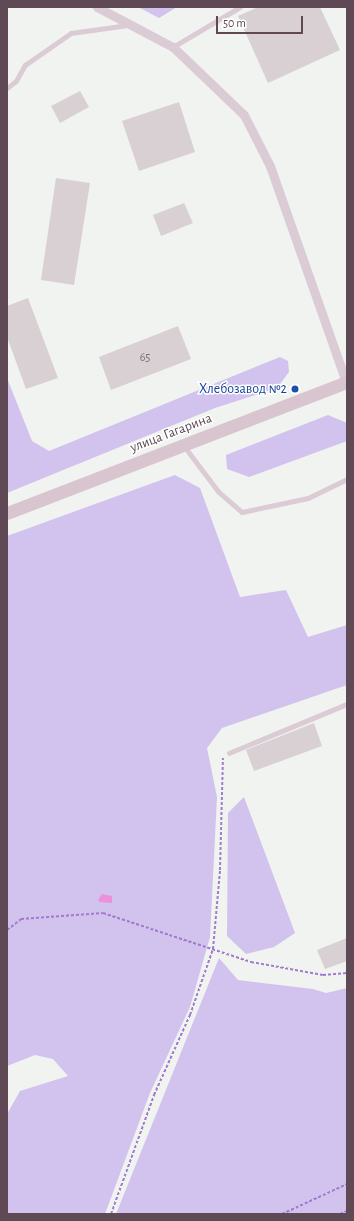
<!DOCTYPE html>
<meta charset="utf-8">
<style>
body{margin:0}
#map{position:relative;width:354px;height:1221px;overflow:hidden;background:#f1f3f1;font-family:"Alegreya Sans",sans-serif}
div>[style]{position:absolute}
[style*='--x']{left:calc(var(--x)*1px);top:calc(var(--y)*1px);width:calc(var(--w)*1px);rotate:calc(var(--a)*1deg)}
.green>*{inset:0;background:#d2c2ee}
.water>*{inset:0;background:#ea91da}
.building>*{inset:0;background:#d8d0d3}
.path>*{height:2px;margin-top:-1px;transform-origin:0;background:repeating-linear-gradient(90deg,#a17bcc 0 3px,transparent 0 5px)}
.lane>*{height:4.5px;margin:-2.25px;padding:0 2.25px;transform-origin:2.25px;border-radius:2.25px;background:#dacbd4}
.street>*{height:9px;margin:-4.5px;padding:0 4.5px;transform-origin:4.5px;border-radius:4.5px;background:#dacbd4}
.secondary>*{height:13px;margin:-6.5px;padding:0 6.5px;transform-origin:6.5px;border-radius:6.5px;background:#d9c5cf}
.dots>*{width:11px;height:11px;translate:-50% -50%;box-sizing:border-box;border:2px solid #fff;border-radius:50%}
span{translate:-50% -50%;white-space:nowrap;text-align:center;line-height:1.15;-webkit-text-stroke:3px #fff;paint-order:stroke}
.number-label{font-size:12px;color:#7c6b74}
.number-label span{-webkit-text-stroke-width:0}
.transit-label{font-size:14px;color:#164399}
.right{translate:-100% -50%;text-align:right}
.street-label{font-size:14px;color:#5e4955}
.frame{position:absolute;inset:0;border:8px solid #5e4955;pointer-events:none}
.scale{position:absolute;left:216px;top:16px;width:87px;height:18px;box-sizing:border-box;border:2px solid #5e4955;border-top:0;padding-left:5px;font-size:12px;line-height:14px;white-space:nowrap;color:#5e4955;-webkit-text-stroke:3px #fff;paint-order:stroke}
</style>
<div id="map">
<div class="green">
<i style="clip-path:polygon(138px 7px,177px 7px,159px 18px)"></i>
<i style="clip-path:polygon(280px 357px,288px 361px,289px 372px,277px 388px,215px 408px,7px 493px,7px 378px,32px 441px,49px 451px)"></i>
<i style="clip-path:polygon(328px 415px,347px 423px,347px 441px,249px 477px,227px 469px,226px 455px)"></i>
<i style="clip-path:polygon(175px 475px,200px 488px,240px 597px,286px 590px,308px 637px,347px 625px,347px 685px,222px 728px,207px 748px,217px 797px,210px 937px,190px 1007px,150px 1093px,105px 1214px,7px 1214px,7px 1114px,20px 1091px,68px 1076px,53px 1059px,35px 1055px,7px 1066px,7px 536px)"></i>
<i style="clip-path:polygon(244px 797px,295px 933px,274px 947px,246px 954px,227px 936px,228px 813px)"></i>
<i style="clip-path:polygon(219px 958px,238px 980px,313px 989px,326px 993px,347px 988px,347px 1214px,116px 1214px)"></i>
</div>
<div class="water">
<i style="clip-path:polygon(102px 894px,112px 896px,112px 903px,100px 902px,98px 900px)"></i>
</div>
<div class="building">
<i style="clip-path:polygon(258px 7px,320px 7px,340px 50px,268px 83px,238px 16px)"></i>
<i style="clip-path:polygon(80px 91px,89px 107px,60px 123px,51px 106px)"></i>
<i style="clip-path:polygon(179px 102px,195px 152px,139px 171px,122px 121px)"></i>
<i style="clip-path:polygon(56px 178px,90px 183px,74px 285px,41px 280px)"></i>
<i style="clip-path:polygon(184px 203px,193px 223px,161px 236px,153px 215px)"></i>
<i style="clip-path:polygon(28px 298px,58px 378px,26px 389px,7px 337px,7px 306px)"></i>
<i style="clip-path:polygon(178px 326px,191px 359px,111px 390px,99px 357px)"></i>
<i style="clip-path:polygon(314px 723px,322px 746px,254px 771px,246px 750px)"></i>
<i style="clip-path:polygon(347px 938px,347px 961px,325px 969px,317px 950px)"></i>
</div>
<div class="path">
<i style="--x:7;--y:930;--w:18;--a:-38"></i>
<i style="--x:21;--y:919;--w:82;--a:-4.2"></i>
<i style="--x:103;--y:913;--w:156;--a:18.3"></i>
<i style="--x:251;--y:962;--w:73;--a:10.2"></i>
<i style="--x:323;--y:975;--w:24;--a:-5"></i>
<i style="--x:111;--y:1214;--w:127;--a:-70.1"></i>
<i style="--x:154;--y:1095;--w:88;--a:-65.8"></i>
<i style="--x:190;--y:1015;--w:70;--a:-70.8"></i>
<i style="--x:213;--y:949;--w:79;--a:-84.9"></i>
<i style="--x:220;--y:870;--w:112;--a:-88.5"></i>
<i style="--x:282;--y:1214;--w:72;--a:-24.8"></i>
<i style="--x:340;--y:1214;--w:8;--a:-23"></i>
</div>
<div class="lane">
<i style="--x:173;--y:47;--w:78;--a:-30.8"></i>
<i style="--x:7;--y:88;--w:11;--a:-38"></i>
<i style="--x:16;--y:81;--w:18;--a:-61"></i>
<i style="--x:25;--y:65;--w:56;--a:-34.8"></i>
<i style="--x:71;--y:33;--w:59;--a:-7.9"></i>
<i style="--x:185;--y:447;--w:56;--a:52.9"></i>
<i style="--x:219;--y:492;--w:30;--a:41"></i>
<i style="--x:242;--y:512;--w:67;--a:-12"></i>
<i style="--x:308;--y:498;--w:43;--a:-26"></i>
<i style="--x:229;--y:753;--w:128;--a:-22.6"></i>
</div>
<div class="street">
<i style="--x:97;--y:7;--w:86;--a:27.8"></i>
<i style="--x:173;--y:47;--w:98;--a:43.8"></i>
<i style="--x:244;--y:115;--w:57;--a:63"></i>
<i style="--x:270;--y:166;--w:229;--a:70.6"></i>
</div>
<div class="secondary">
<i style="--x:7;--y:513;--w:364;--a:-21.1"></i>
</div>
<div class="dots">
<i style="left:295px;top:389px;background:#1a4fb4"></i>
</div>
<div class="number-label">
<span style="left:145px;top:358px">65</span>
</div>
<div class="transit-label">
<span class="right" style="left:287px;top:389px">Хлебозавод №2</span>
</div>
<div class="street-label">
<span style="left:171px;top:433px;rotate:-21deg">улица Гагарина</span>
</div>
<div class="frame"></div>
<div class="scale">50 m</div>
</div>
